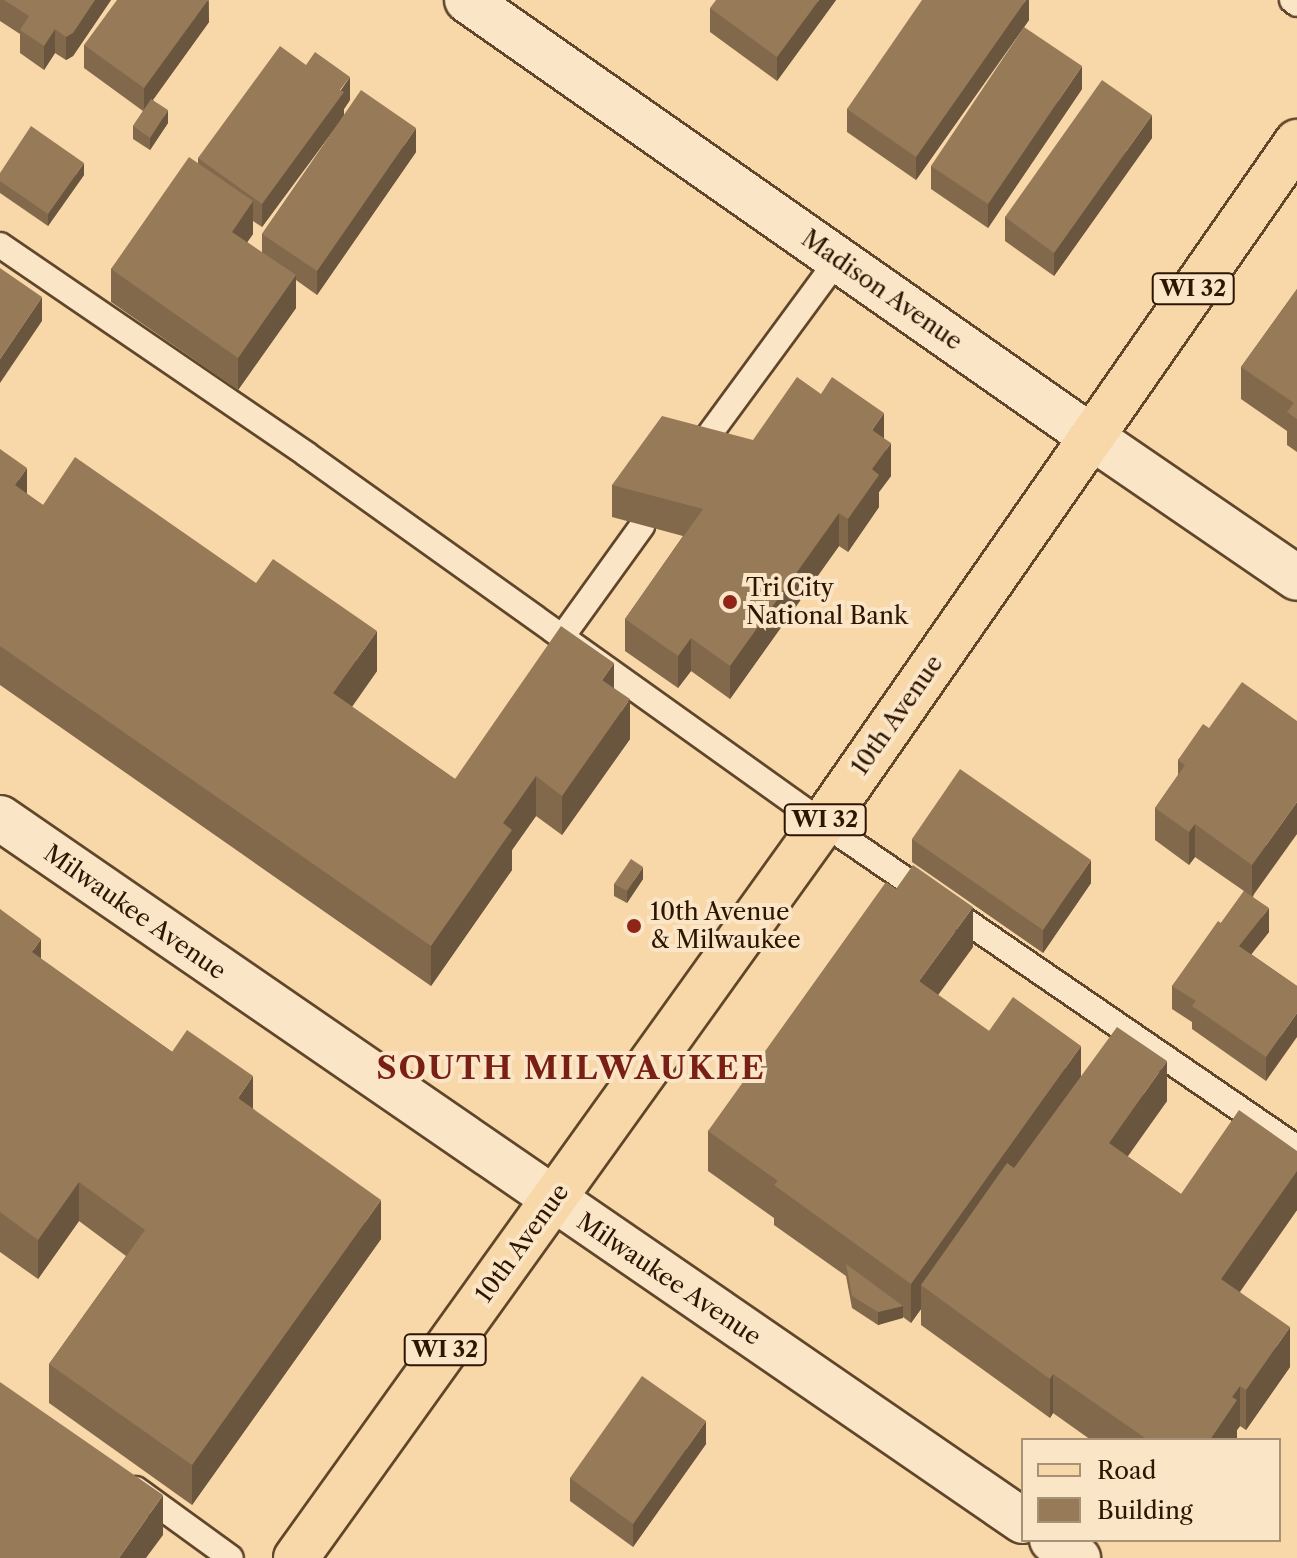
<!DOCTYPE html>
<style>
body{margin:0}
#map{position:relative;width:1297px;height:1558px;overflow:hidden;background:#f8d7a9;font-family:"Libre Caslon Text",serif}
div>[style]{position:absolute}
[style*='--x']{left:calc(var(--x)*1px);top:calc(var(--y)*1px);width:calc(var(--w)*1px);rotate:calc(var(--a)*1deg)}
.roads{filter:drop-shadow(2px 0 #60462a) drop-shadow(-2px 0 #60462a) drop-shadow(0 2px #60462a) drop-shadow(0 -2px #60462a)}
.lane>*{height:24px;margin:-12px;padding:0 12px;transform-origin:12px;border-radius:12px;background:#fae5c7}
.street>*{height:44px;margin:-22px;padding:0 22px;transform-origin:22px;border-radius:22px;background:#fae5c7}
.secondary>*{height:44px;margin:-22px;padding:0 22px;transform-origin:22px;border-radius:22px;background:#fae5c7}
.primary>*{height:44px;margin:-22px;padding:0 22px;transform-origin:22px;border-radius:22px;background:#f8d7a9}
.wall>*{inset:0;background:#82694c}
.shaded-wall>*{inset:0;background:#6a553e}
.building>*{inset:0;background:#977a58}
.dots>*{width:22px;height:22px;translate:-50% -50%;box-sizing:border-box;border:4px solid #fae5c7;border-radius:50%}
span{translate:-50% -50%;white-space:nowrap;text-align:center;line-height:1.15;-webkit-text-stroke:8px #fae5c7;paint-order:stroke}
.shield-label span{padding:2px 6px;background:#fae5c7;border:2px solid;border-radius:6px;-webkit-text-stroke-width:0}
.shield-label{font-size:22px;color:#2e1500;font-weight:700}
.street-label{font-size:24px;color:#2e1500}
.poi-label{font-size:24px;color:#2e1500}
.left{translate:0 -50%;text-align:left}
.district-label{font-size:32px;color:#7a1f14;font-weight:700;letter-spacing:2px}
.legend{position:absolute;left:1021px;top:1438px;width:260px;height:104px;box-sizing:border-box;background:#fae5c7;border:2px solid #a89277;margin:0;padding:10px 14px;list-style:none;font-size:24px;color:#2e1500}
.legend li{display:flex;align-items:center;gap:16px;height:40px}
.legend b{width:40px;border:2px solid #a89277}
</style>
<div id="map">
<div class="roads">
<div class="lane">
<i style="--x:1292;--y:0;--w:6;--a:39"></i>
<i style="--x:0;--y:245;--w:371;--a:34.3"></i>
<i style="--x:306;--y:454;--w:635;--a:35.52"></i>
<i style="--x:823;--y:823;--w:575;--a:34.44"></i>
<i style="--x:695;--y:454;--w:242;--a:-53.7"></i>
<i style="--x:562;--y:637;--w:137;--a:-54.2"></i>
<i style="--x:136;--y:1489;--w:117;--a:36"></i>
</div>
<div class="street">
<i style="--x:1090;--y:436;--w:251;--a:34.4"></i>
</div>
<div class="secondary">
<i style="--x:467;--y:0;--w:760;--a:34.99"></i>
<i style="--x:0;--y:818;--w:1241;--a:34.5"></i>
<i style="--x:1052;--y:1540;--w:32;--a:35"></i>
</div>
<div class="primary">
<i style="--x:296;--y:1558;--w:904;--a:-54.36"></i>
<i style="--x:823;--y:823;--w:830;--a:-55.16"></i>
</div>
</div>
<div class="wall">
<i style="clip-path:polygon(0 0,111px 0,73px 56px,66px 60px,55px 53px,44px 70px,20px 53px,20px 34px,0 21px)"></i>
<i style="clip-path:polygon(209px 0,209px 22px,153px 100px,168px 123px,150px 150px,133px 139px,133px 126px,143px 111px,84px 68px,84px 45px)"></i>
<i style="clip-path:polygon(836px 0,777px 81px,710px 32px,710px 8px)"></i>
<i style="clip-path:polygon(1029px 0,1029px 20px,916px 180px,847px 132px,847px 109px)"></i>
<i style="clip-path:polygon(1082px 89px,988px 228px,931px 189px,931px 166px)"></i>
<i style="clip-path:polygon(evenodd,350px 100px,344px 109px,344px 116px,416px 152px,317px 295px,296px 280px,296px 308px,238px 390px,111px 302px,111px 269px,198px 163px,198px 158px,350px 100px,344px 116px,262px 234px,262px 253px,247px 242px,253px 234px,253px 221px,262px 227px,344px 116px)"></i>
<i style="clip-path:polygon(1152px 138px,1054px 276px,1005px 241px,1005px 217px)"></i>
<i style="clip-path:polygon(0 173px,84px 175px,48px 226px,0 193px)"></i>
<i style="clip-path:polygon(1297px 289px,1297px 452px,1287px 445px,1287px 431px,1241px 399px,1241px 367px)"></i>
<i style="clip-path:polygon(884px 439px,891px 476px,879px 492px,879px 507px,848px 552px,839px 546px,730px 699px,691px 671px,678px 688px,625px 651px,625px 619px,683px 536px,612px 517px,612px 485px,753px 440px)"></i>
<i style="clip-path:polygon(0 449px,27px 494px,43px 505px,377px 671px,352px 707px,455px 779px,614px 688px,630px 739px,562px 835px,536px 816px,512px 850px,512px 870px,431px 986px,0 685px)"></i>
<i style="clip-path:polygon(1297px 721px,1253px 897px,1269px 932px,1251px 954px,1297px 986px,1266px 1081px,1192px 1029px,1192px 1022px,1172px 1009px,1172px 986px,1221px 923px,1244px 891px,1195px 857px,1189px 865px,1155px 840px,1155px 808px,1178px 775px,1178px 760px,1209px 728px)"></i>
<i style="clip-path:polygon(912px 839px,1091px 883px,1043px 953px,912px 862px)"></i>
<i style="clip-path:polygon(643px 879px,627px 903px,614px 896px,614px 884px)"></i>
<i style="clip-path:polygon(0 909px,41px 959px,253px 1109px,381px 1239px,192px 1505px,49px 1403px,49px 1364px,126px 1256px,79px 1221px,38px 1279px,0 1252px)"></i>
<i style="clip-path:polygon(973px 947px,938px 995px,989px 1031px,1081px 1076px,1167px 1101px,1127px 1156px,1181px 1194px,1297px 1151px,1297px 1210px,1240px 1292px,1290px 1367px,1246px 1430px,1240px 1426px,1237px 1430px,1237px 1440px,1091px 1440px,1053px 1413px,1050px 1418px,921px 1325px,921px 1309px,911px 1323px,903px 1317px,878px 1325px,852px 1308px,846px 1276px,774px 1225px,774px 1218px,708px 1171px,708px 1131px)"></i>
<i style="clip-path:polygon(706px 1444px,633px 1547px,570px 1501px,570px 1478px)"></i>
</div>
<div class="shaded-wall">
<i style="clip-path:polygon(95px 0,111px 0,73px 56px,66px 60px,66px 37px)"></i>
<i style="clip-path:polygon(208px 0,209px 22px,144px 112px,144px 88px)"></i>
<i style="clip-path:polygon(819px 0,836px 0,777px 81px,777px 57px)"></i>
<i style="clip-path:polygon(1026px 0,1029px 0,1029px 20px,916px 180px,916px 157px)"></i>
<i style="clip-path:polygon(55px 29px,55px 53px,44px 70px,44px 46px)"></i>
<i style="clip-path:polygon(1082px 66px,1082px 89px,988px 228px,988px 204px)"></i>
<i style="clip-path:polygon(350px 77px,350px 100px,344px 109px,344px 116px,262px 227px,262px 204px)"></i>
<i style="clip-path:polygon(168px 110px,168px 123px,150px 150px,150px 138px)"></i>
<i style="clip-path:polygon(1152px 115px,1152px 138px,1054px 276px,1054px 253px)"></i>
<i style="clip-path:polygon(416px 128px,416px 152px,317px 295px,317px 271px)"></i>
<i style="clip-path:polygon(84px 163px,84px 175px,48px 226px,48px 214px)"></i>
<i style="clip-path:polygon(253px 201px,253px 234px,232px 264px,232px 232px)"></i>
<i style="clip-path:polygon(296px 275px,296px 308px,238px 390px,238px 358px)"></i>
<i style="clip-path:polygon(42px 297px,42px 321px,0 383px,0 359px)"></i>
<i style="clip-path:polygon(884px 413px,884px 446px,872px 430px)"></i>
<i style="clip-path:polygon(891px 443px,891px 476px,879px 492px,879px 507px,848px 552px,848px 519px,872px 469px)"></i>
<i style="clip-path:polygon(27px 468px,27px 507px,15px 485px)"></i>
<i style="clip-path:polygon(839px 513px,839px 546px,730px 699px,730px 666px)"></i>
<i style="clip-path:polygon(377px 631px,377px 671px,333px 733px,333px 693px)"></i>
<i style="clip-path:polygon(691px 638px,691px 671px,678px 688px,678px 656px)"></i>
<i style="clip-path:polygon(614px 663px,614px 702px,602px 680px)"></i>
<i style="clip-path:polygon(630px 699px,630px 739px,562px 835px,562px 796px)"></i>
<i style="clip-path:polygon(536px 776px,536px 816px,512px 850px,512px 870px,431px 986px,431px 946px,503px 823px)"></i>
<i style="clip-path:polygon(1297px 802px,1297px 834px,1252px 897px,1252px 865px)"></i>
<i style="clip-path:polygon(1195px 824px,1195px 857px,1189px 865px,1189px 832px)"></i>
<i style="clip-path:polygon(1091px 860px,1091px 883px,1043px 953px,1043px 930px)"></i>
<i style="clip-path:polygon(643px 867px,643px 879px,627px 903px,627px 891px)"></i>
<i style="clip-path:polygon(973px 907px,973px 947px,919px 1021px,919px 981px)"></i>
<i style="clip-path:polygon(1269px 908px,1269px 932px,1239px 970px,1239px 946px)"></i>
<i style="clip-path:polygon(41px 939px,41px 978px,32px 952px)"></i>
<i style="clip-path:polygon(1297px 1013px,1297px 1037px,1266px 1081px,1266px 1057px)"></i>
<i style="clip-path:polygon(1081px 1046px,1081px 1086px,921px 1285px,921px 1309px,911px 1323px,911px 1284px)"></i>
<i style="clip-path:polygon(1167px 1061px,1167px 1101px,1109px 1183px,1109px 1143px)"></i>
<i style="clip-path:polygon(253px 1076px,253px 1116px,238px 1098px)"></i>
<i style="clip-path:polygon(1297px 1171px,1297px 1210px,1221px 1318px,1221px 1279px)"></i>
<i style="clip-path:polygon(79px 1182px,79px 1221px,38px 1279px,38px 1240px)"></i>
<i style="clip-path:polygon(381px 1200px,381px 1239px,192px 1505px,192px 1465px)"></i>
<i style="clip-path:polygon(903px 1306px,903px 1318px,878px 1325px,878px 1312px)"></i>
<i style="clip-path:polygon(1290px 1327px,1290px 1367px,1246px 1430px,1246px 1390px)"></i>
<i style="clip-path:polygon(1053px 1374px,1053px 1413px,1050px 1418px,1050px 1379px)"></i>
<i style="clip-path:polygon(1240px 1386px,1240px 1426px,1237px 1430px,1237px 1440px,1210px 1440px,1232px 1397px)"></i>
<i style="clip-path:polygon(706px 1421px,706px 1444px,633px 1547px,633px 1524px)"></i>
<i style="clip-path:polygon(163px 1495px,163px 1535px,146px 1558px,119px 1558px)"></i>
</div>
<div class="building">
<i style="clip-path:polygon(4px 0,95px 0,73px 33px,66px 37px,55px 29px,44px 46px,20px 30px,29px 16px)"></i>
<i style="clip-path:polygon(117px 0,208px 0,144px 88px,84px 45px)"></i>
<i style="clip-path:polygon(716px 0,819px 0,777px 57px,710px 8px)"></i>
<i style="clip-path:polygon(922px 0,1026px 0,916px 157px,847px 109px)"></i>
<i style="clip-path:polygon(1024px 27px,1082px 66px,988px 204px,931px 166px)"></i>
<i style="clip-path:polygon(280px 46px,306px 65px,315px 52px,350px 77px,340px 90px,344px 92px,262px 204px,198px 158px)"></i>
<i style="clip-path:polygon(1102px 80px,1152px 115px,1054px 253px,1005px 217px)"></i>
<i style="clip-path:polygon(361px 90px,416px 128px,317px 271px,262px 234px)"></i>
<i style="clip-path:polygon(151px 99px,168px 110px,150px 138px,133px 126px)"></i>
<i style="clip-path:polygon(31px 126px,84px 163px,48px 214px,0 181px,0 173px)"></i>
<i style="clip-path:polygon(189px 157px,253px 201px,232px 232px,296px 275px,238px 358px,111px 269px)"></i>
<i style="clip-path:polygon(0 268px,42px 297px,0 359px)"></i>
<i style="clip-path:polygon(1297px 289px,1297px 419px,1287px 412px,1294px 403px,1241px 367px)"></i>
<i style="clip-path:polygon(797px 377px,821px 394px,832px 377px,884px 413px,872px 430px,891px 443px,872px 469px,879px 475px,848px 519px,839px 513px,730px 666px,691px 638px,678px 656px,625px 619px,703px 509px,612px 485px,662px 416px,753px 440px)"></i>
<i style="clip-path:polygon(0 449px,27px 468px,15px 485px,43px 505px,75px 457px,256px 583px,273px 559px,377px 631px,333px 693px,455px 779px,561px 626px,614px 663px,602px 680px,630px 699px,562px 796px,536px 776px,503px 823px,512px 830px,431px 946px,0 646px)"></i>
<i style="clip-path:polygon(1242px 682px,1297px 721px,1297px 802px,1252px 865px,1195px 824px,1189px 832px,1155px 808px,1185px 765px,1178px 760px,1203px 724px,1209px 728px)"></i>
<i style="clip-path:polygon(960px 769px,1091px 860px,1043px 930px,912px 839px)"></i>
<i style="clip-path:polygon(631px 859px,643px 867px,627px 891px,614px 884px)"></i>
<i style="clip-path:polygon(913px 865px,973px 907px,919px 981px,989px 1031px,1013px 997px,1081px 1046px,911px 1284px,774px 1185px,778px 1181px,708px 1131px,886px 882px,896px 889px)"></i>
<i style="clip-path:polygon(1244px 891px,1269px 908px,1239px 946px,1297px 986px,1297px 1013px,1266px 1057px,1192px 1006px,1196px 1001px,1172px 986px,1218px 921px,1221px 923px)"></i>
<i style="clip-path:polygon(0 909px,41px 939px,32px 952px,172px 1052px,187px 1030px,253px 1076px,238px 1098px,381px 1200px,192px 1465px,49px 1364px,145px 1230px,79px 1182px,38px 1240px,0 1212px)"></i>
<i style="clip-path:polygon(1117px 1027px,1167px 1061px,1109px 1143px,1181px 1194px,1239px 1110px,1297px 1151px,1297px 1171px,1221px 1279px,1290px 1327px,1246px 1390px,1240px 1386px,1232px 1397px,1237px 1400px,1210px 1440px,1148px 1440px,1053px 1374px,1050px 1379px,921px 1285px,1007px 1163px,1014px 1168px)"></i>
<i style="clip-path:polygon(846px 1264px,903px 1306px,878px 1312px,852px 1296px)"></i>
<i style="clip-path:polygon(642px 1376px,706px 1421px,633px 1524px,570px 1478px)"></i>
<i style="clip-path:polygon(0 1382px,163px 1495px,119px 1558px,0 1558px)"></i>
</div>
<div class="dots">
<i style="left:730px;top:602px;background:#8f2418"></i>
<i style="left:634px;top:926px;background:#8f2418"></i>
</div>
<div class="shield-label">
<span style="left:1193px;top:289px">WI 32</span>
<span style="left:825px;top:820px">WI 32</span>
<span style="left:445px;top:1350px">WI 32</span>
</div>
<div class="street-label">
<span style="left:882px;top:290px;rotate:35deg">Madison Avenue</span>
<span style="left:897px;top:715px;rotate:-55deg">10th Avenue</span>
<span style="left:135px;top:912px;rotate:35deg">Milwaukee Avenue</span>
<span style="left:522px;top:1243px;rotate:-54deg">10th Avenue</span>
<span style="left:669px;top:1279px;rotate:34deg">Milwaukee Avenue</span>
</div>
<div class="poi-label">
<span class="left" style="left:746px;top:602px">Tri City<br>National Bank</span>
<span class="left" style="left:650px;top:926px">10th Avenue<br>&amp; Milwaukee</span>
</div>
<div class="district-label">
<span style="left:571px;top:1068px">SOUTH MILWAUKEE</span>
</div>
<ul class="legend">
<li><b style="height:10px;background:#f8d7a9"></b>Road</li>
<li><b style="height:22px;background:#977a58"></b>Building</li>
</ul>
</div>
